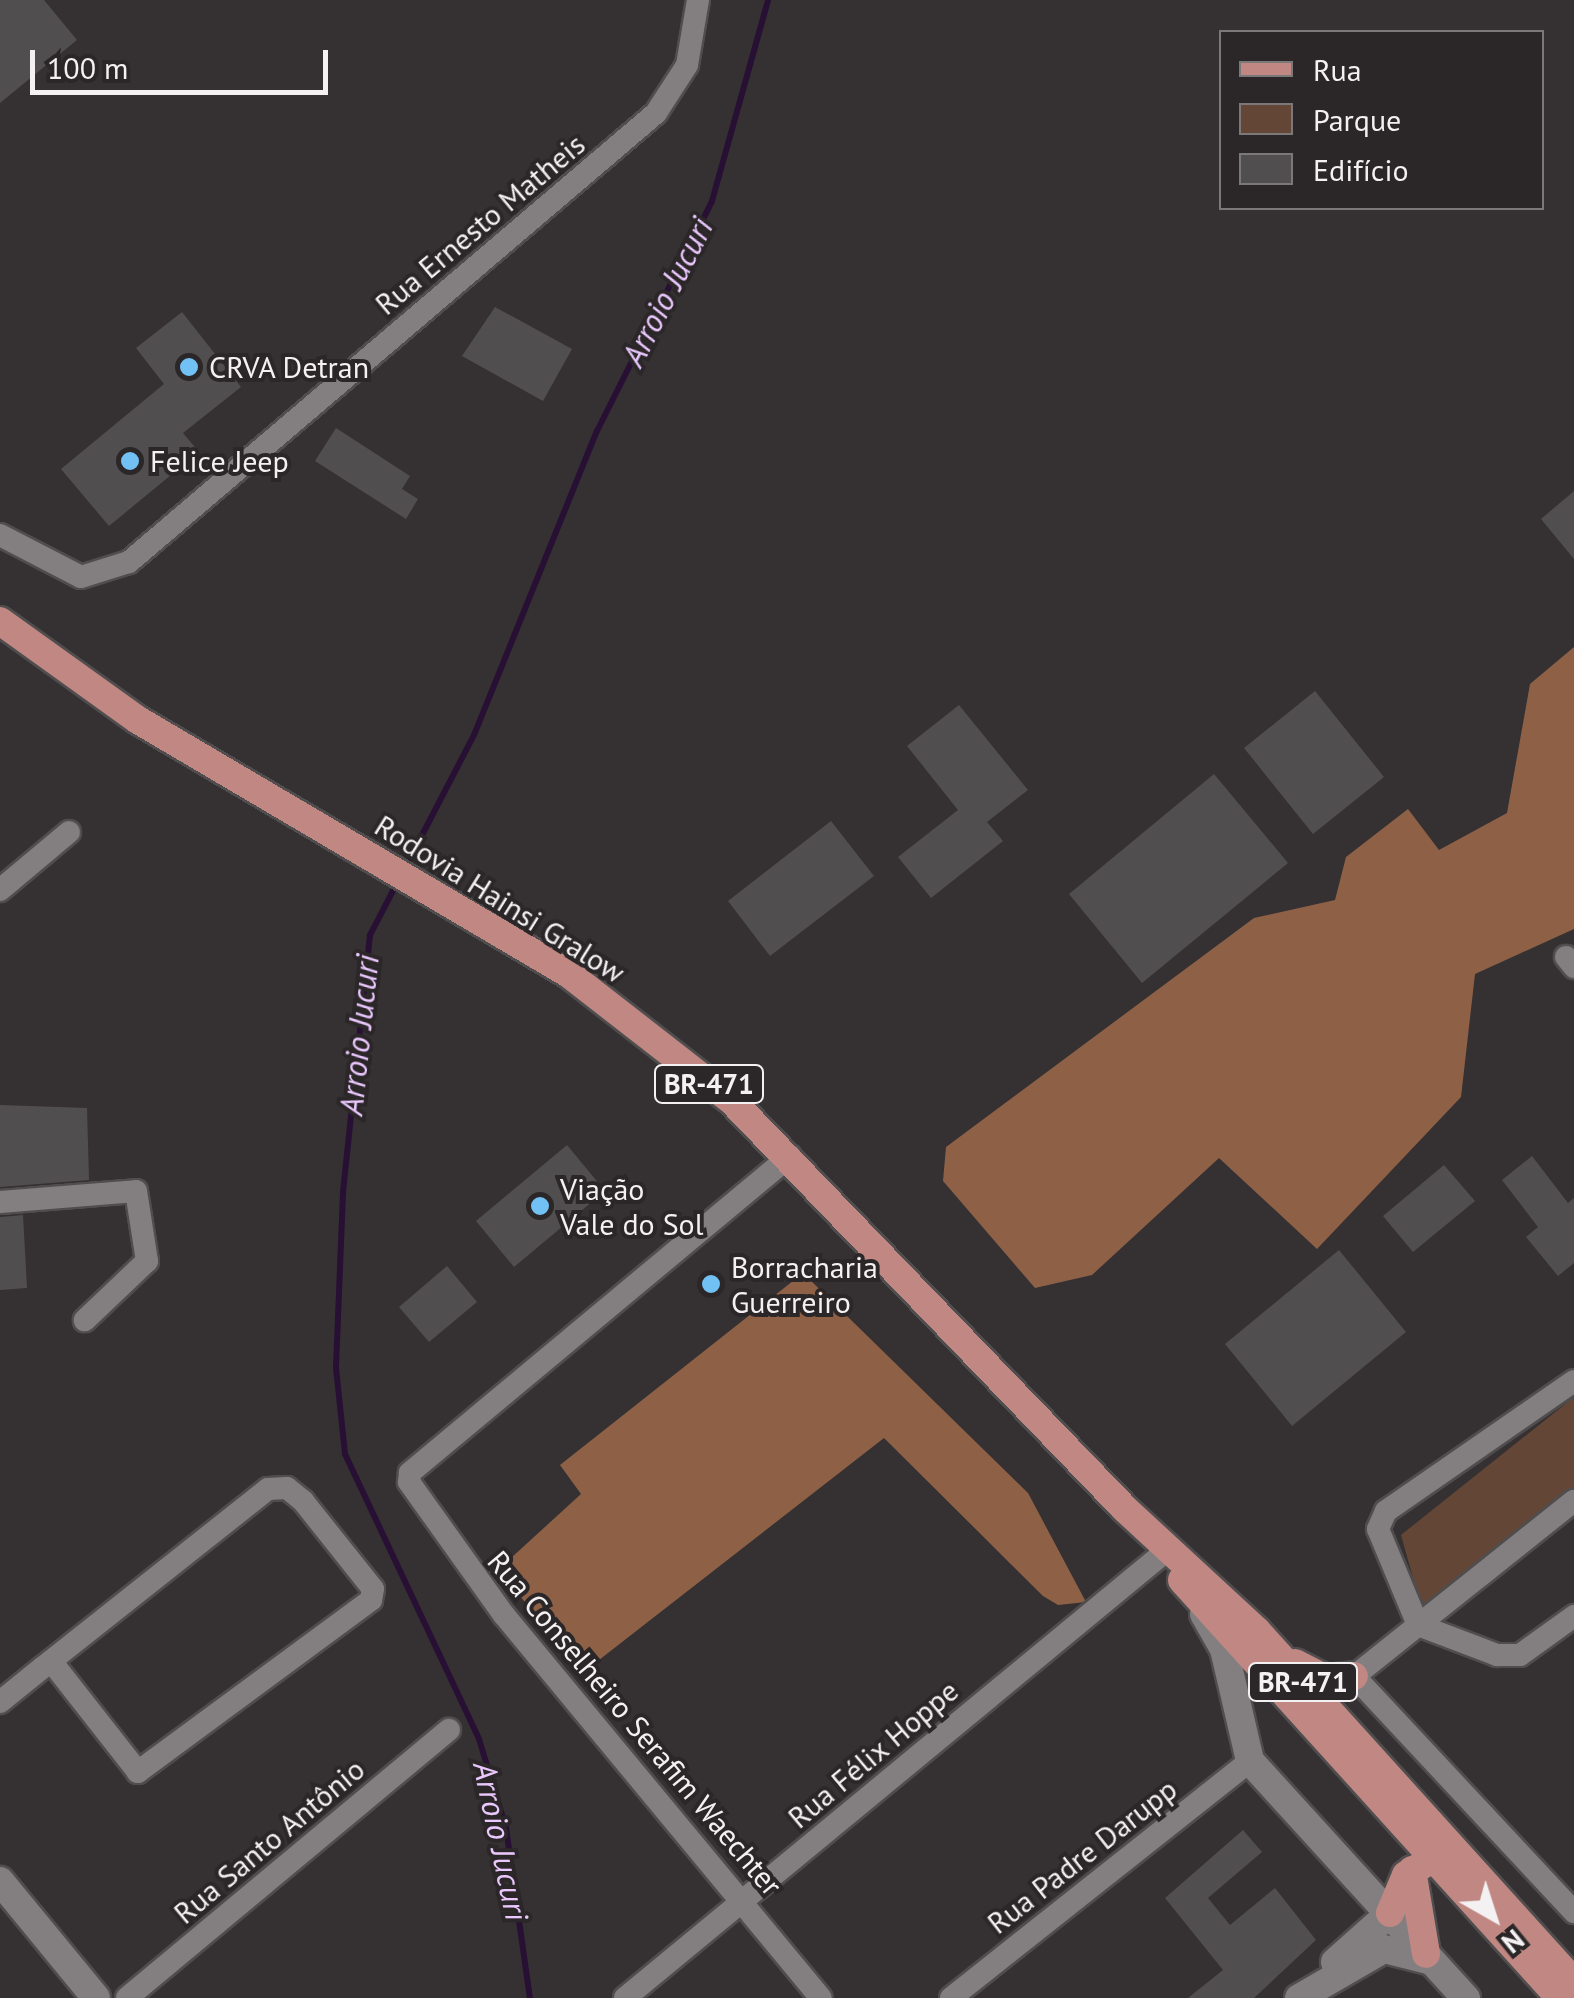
<!DOCTYPE html>
<meta charset="utf-8">
<style>
body{margin:0}
#map{position:relative;width:1574px;height:1998px;overflow:hidden;background:#353132;font-family:"PT Sans",sans-serif}
div>[style]{position:absolute}
[style*='--x']{left:calc(var(--x)*1px);top:calc(var(--y)*1px);width:calc(var(--w)*1px);rotate:calc(var(--a)*1deg)}
.green>*{inset:0;background:#644636}
.forest>*{inset:0;background:#8e6147}
.stream>*{height:6px;margin:-3px;padding:0 3px;transform-origin:3px;border-radius:3px;background:#281034}
.building>*{inset:0;background:#514e50}
.roads{filter:drop-shadow(2px 0 #504d4e) drop-shadow(-2px 0 #504d4e) drop-shadow(0 2px #504d4e) drop-shadow(0 -2px #504d4e)}
.minor>*{height:22px;margin:-11px;padding:0 11px;transform-origin:11px;border-radius:11px;background:#837f80}
.secondary>*{height:28px;margin:-14px;padding:0 14px;transform-origin:14px;border-radius:14px;background:#837f80}
.primary>*{height:28px;margin:-14px;padding:0 14px;transform-origin:14px;border-radius:14px;background:#c18883}
.dots>*{width:28px;height:28px;translate:-50% -50%;box-sizing:border-box;border:5px solid #2b2728;border-radius:50%}
span{translate:-50% -50%;white-space:nowrap;text-align:center;line-height:1.15;-webkit-text-stroke:8px #2b2728;paint-order:stroke}
.shield-label span{padding:2px 8px;background:#2b2728;border:2px solid;border-radius:8px;-webkit-text-stroke-width:0}
.shield-label{font-size:28px;color:#f4f1f2;font-weight:700}
.street-label{font-size:30px;color:#f4f1f2}
.poi-label{font-size:30px;color:#f4f1f2}
.left{translate:0 -50%;text-align:left}
.water-label{font-size:32px;color:#eac8fe;font-style:italic}
.legend{position:absolute;left:1219px;top:30px;width:325px;height:180px;box-sizing:border-box;background:#2b2728;border:2px solid #7b7879;margin:0;padding:12px 18px;list-style:none;font-size:30px;color:#f4f1f2}
.legend li{display:flex;align-items:center;gap:20px;height:50px}
.legend b{width:50px;border:2px solid #7b7879}
.north{position:absolute;left:1444px;top:1868px;width:100px;height:100px;-webkit-text-stroke:8px #2b2728;paint-order:stroke;rotate:141deg;font-size:28px;font-weight:700;line-height:40px;text-align:center;color:#f4f1f2}
.north::after{content:'';display:block;margin:auto;width:35px;height:45px;background:#f4f1f2;clip-path:polygon(50% 0,100% 100%,50% 72%,0 100%)}
.scale{position:absolute;left:30px;top:50px;width:298px;height:45px;box-sizing:border-box;border:5px solid #f4f1f2;border-top:0;padding-left:12px;font-size:30px;line-height:35px;white-space:nowrap;color:#f4f1f2;-webkit-text-stroke:8px #2b2728;paint-order:stroke}
</style>
<div id="map">
<div class="green">
<i style="clip-path:polygon(1574px 1397px,1574px 1488px,1422px 1610px,1401px 1535px)"></i>
</div>
<div class="forest">
<i style="clip-path:polygon(1574px 647px,1574px 929px,1475px 974px,1461px 1097px,1317px 1249px,1219px 1158px,1092px 1275px,1035px 1288px,943px 1181px,946px 1147px,1254px 918px,1335px 900px,1346px 857px,1408px 809px,1439px 850px,1507px 813px,1530px 684px)"></i>
<i style="clip-path:polygon(803px 1273px,1028px 1493px,1086px 1602px,1058px 1605px,1043px 1596px,884px 1438px,581px 1674px,499px 1569px,581px 1494px,560px 1465px)"></i>
</div>
<div class="stream">
<i style="--x:405;--y:868;--w:150;--a:-62.6"></i>
<i style="--x:474;--y:735;--w:328;--a:-68"></i>
<i style="--x:597;--y:431;--w:257;--a:-63.4"></i>
<i style="--x:712;--y:201;--w:209;--a:-74.4"></i>
<i style="--x:397;--y:883;--w:59;--a:117.4"></i>
<i style="--x:370;--y:935;--w:259;--a:96"></i>
<i style="--x:343;--y:1193;--w:175;--a:92.3"></i>
<i style="--x:336;--y:1368;--w:86;--a:84"></i>
<i style="--x:345;--y:1454;--w:315;--a:64.8"></i>
<i style="--x:479;--y:1739;--w:93;--a:73.1"></i>
<i style="--x:506;--y:1828;--w:172;--a:82"></i>
</div>
<div class="building">
<i style="clip-path:polygon(0 0,44px 0,77px 40px,0 103px)"></i>
<i style="clip-path:polygon(495px 307px,572px 349px,543px 401px,462px 356px)"></i>
<i style="clip-path:polygon(182px 312px,241px 387px,183px 433px,199px 452px,109px 526px,61px 469px,164px 384px,136px 348px)"></i>
<i style="clip-path:polygon(336px 428px,410px 476px,402px 489px,418px 499px,406px 519px,315px 461px)"></i>
<i style="clip-path:polygon(1574px 491px,1574px 559px,1541px 519px)"></i>
<i style="clip-path:polygon(1315px 691px,1384px 777px,1313px 834px,1244px 748px)"></i>
<i style="clip-path:polygon(959px 705px,1028px 790px,987px 822px,1003px 841px,931px 898px,898px 857px,958px 810px,907px 746px)"></i>
<i style="clip-path:polygon(1214px 774px,1288px 863px,1142px 983px,1069px 894px)"></i>
<i style="clip-path:polygon(831px 821px,874px 876px,770px 956px,728px 901px)"></i>
<i style="clip-path:polygon(0 1105px,87px 1108px,89px 1180px,0 1187px)"></i>
<i style="clip-path:polygon(567px 1145px,605px 1191px,514px 1267px,476px 1221px)"></i>
<i style="clip-path:polygon(1532px 1156px,1568px 1203px,1574px 1198px,1574px 1263px,1558px 1276px,1526px 1237px,1538px 1227px,1502px 1180px)"></i>
<i style="clip-path:polygon(1444px 1165px,1475px 1201px,1413px 1252px,1383px 1216px)"></i>
<i style="clip-path:polygon(23px 1215px,27px 1288px,0 1290px,0 1217px)"></i>
<i style="clip-path:polygon(1339px 1250px,1406px 1332px,1292px 1426px,1225px 1344px)"></i>
<i style="clip-path:polygon(447px 1266px,477px 1302px,429px 1342px,399px 1307px)"></i>
<i style="clip-path:polygon(1243px 1830px,1262px 1852px,1208px 1898px,1230px 1925px,1275px 1888px,1316px 1940px,1254px 1998px,1188px 1998px,1223px 1970px,1165px 1898px)"></i>
</div>
<div class="roads">
<div class="minor">
<i style="--x:0;--y:535;--w:91;--a:27.4"></i>
<i style="--x:81;--y:577;--w:50;--a:-17.4"></i>
<i style="--x:129;--y:562;--w:692;--a:-40.43"></i>
<i style="--x:656;--y:113;--w:57;--a:-57.1"></i>
<i style="--x:687;--y:65;--w:66;--a:-80.4"></i>
<i style="--x:0;--y:890;--w:90;--a:-40"></i>
<i style="--x:1566;--y:957;--w:13;--a:51"></i>
<i style="--x:790;--y:1156;--w:495;--a:140.2"></i>
<i style="--x:410;--y:1473;--w:9;--a:96"></i>
<i style="--x:409;--y:1482;--w:163;--a:54.5"></i>
<i style="--x:504;--y:1615;--w:497;--a:50.4"></i>
<i style="--x:0;--y:1202;--w:136;--a:-4.6"></i>
<i style="--x:136;--y:1191;--w:71;--a:81.1"></i>
<i style="--x:147;--y:1261;--w:86;--a:136.4"></i>
<i style="--x:1574;--y:1381;--w:229;--a:145.3"></i>
<i style="--x:1386;--y:1511;--w:20;--a:114"></i>
<i style="--x:1378;--y:1529;--w:104;--a:67.4"></i>
<i style="--x:1418;--y:1625;--w:85;--a:20.8"></i>
<i style="--x:1497;--y:1655;--w:23;--a:0"></i>
<i style="--x:1520;--y:1655;--w:67;--a:-35.8"></i>
<i style="--x:1354;--y:1676;--w:323;--a:47"></i>
<i style="--x:1342;--y:1686;--w:297;--a:-38.6"></i>
<i style="--x:0;--y:1702;--w:54;--a:-39"></i>
<i style="--x:42;--y:1668;--w:288;--a:-38.4"></i>
<i style="--x:268;--y:1489;--w:19;--a:-3"></i>
<i style="--x:287;--y:1488;--w:21;--a:39"></i>
<i style="--x:303;--y:1501;--w:112;--a:51.5"></i>
<i style="--x:373;--y:1589;--w:11;--a:100"></i>
<i style="--x:371;--y:1600;--w:290;--a:143.6"></i>
<i style="--x:138;--y:1772;--w:141;--a:-128.1"></i>
<i style="--x:127;--y:1998;--w:419;--a:-39.8"></i>
<i style="--x:625;--y:1998;--w:694;--a:-39.56"></i>
<i style="--x:951;--y:1998;--w:382;--a:-38.4"></i>
</div>
<div class="secondary">
<i style="--x:1204;--y:1614;--w:40;--a:60.3"></i>
<i style="--x:1224;--y:1649;--w:115;--a:76.9"></i>
<i style="--x:1250;--y:1761;--w:321;--a:47.7"></i>
<i style="--x:0;--y:1881;--w:151;--a:50.6"></i>
<i style="--x:1335;--y:1962;--w:74;--a:-41.7"></i>
<i style="--x:1299;--y:1998;--w:98;--a:-30"></i>
<i style="--x:1384;--y:1949;--w:49;--a:14"></i>
</div>
<div class="primary">
<i style="--x:0;--y:621;--w:170;--a:35.7"></i>
<i style="--x:138;--y:720;--w:500;--a:30.51"></i>
<i style="--x:569;--y:974;--w:207;--a:37.9"></i>
<i style="--x:732;--y:1101;--w:566;--a:46.07"></i>
<i style="--x:1125;--y:1509;--w:178;--a:42.7"></i>
<i style="--x:1256;--y:1630;--w:474;--a:47.9"></i>
<i style="--x:1182;--y:1580;--w:564;--a:47.88"></i>
<i style="--x:1295;--y:1663;--w:35;--a:27"></i>
<i style="--x:1326;--y:1679;--w:28;--a:-6"></i>
<i style="--x:1412;--y:1870;--w:85;--a:80.5"></i>
<i style="--x:1390;--y:1913;--w:41;--a:-67.2"></i>
<i style="--x:1406;--y:1875;--w:48;--a:-31.4"></i>
</div>
</div>
<div class="dots">
<i style="left:189px;top:367px;background:#72c1f5"></i>
<i style="left:130px;top:461px;background:#72c1f5"></i>
<i style="left:540px;top:1206px;background:#72c1f5"></i>
<i style="left:711px;top:1284px;background:#72c1f5"></i>
</div>
<div class="shield-label">
<span style="left:709px;top:1084px">BR-471</span>
<span style="left:1303px;top:1682px">BR-471</span>
</div>
<div class="street-label">
<span style="left:480px;top:224px;rotate:-40deg">Rua Ernesto Matheis</span>
<span style="left:500px;top:899px;rotate:32deg">Rodovia Hainsi Gralow</span>
<span style="left:635px;top:1723px;rotate:50deg">Rua Conselheiro Serafim Waechter</span>
<span style="left:873px;top:1754px;rotate:-40deg">Rua Félix Hoppe</span>
<span style="left:269px;top:1841px;rotate:-40deg">Rua Santo Antônio</span>
<span style="left:1082px;top:1856px;rotate:-38deg">Rua Padre Darupp</span>
</div>
<div class="poi-label">
<span class="left" style="left:209px;top:367px">CRVA Detran</span>
<span class="left" style="left:150px;top:461px">Felice Jeep</span>
<span class="left" style="left:560px;top:1206px">Viação<br>Vale do Sol</span>
<span class="left" style="left:731px;top:1284px">Borracharia<br>Guerreiro</span>
</div>
<div class="water-label">
<span style="left:667px;top:292px;rotate:-63deg">Arroio Jucuri</span>
<span style="left:359px;top:1035px;rotate:-84deg">Arroio Jucuri</span>
<span style="left:501px;top:1841px;rotate:78deg">Arroio Jucuri</span>
</div>
<ul class="legend">
<li><b style="height:12px;background:#c18883"></b>Rua</li>
<li><b style="height:28px;background:#644636"></b>Parque</li>
<li><b style="height:28px;background:#514e50"></b>Edifício</li>
</ul>
<div class="north">N</div>
<div class="scale">100 m</div>
</div>
